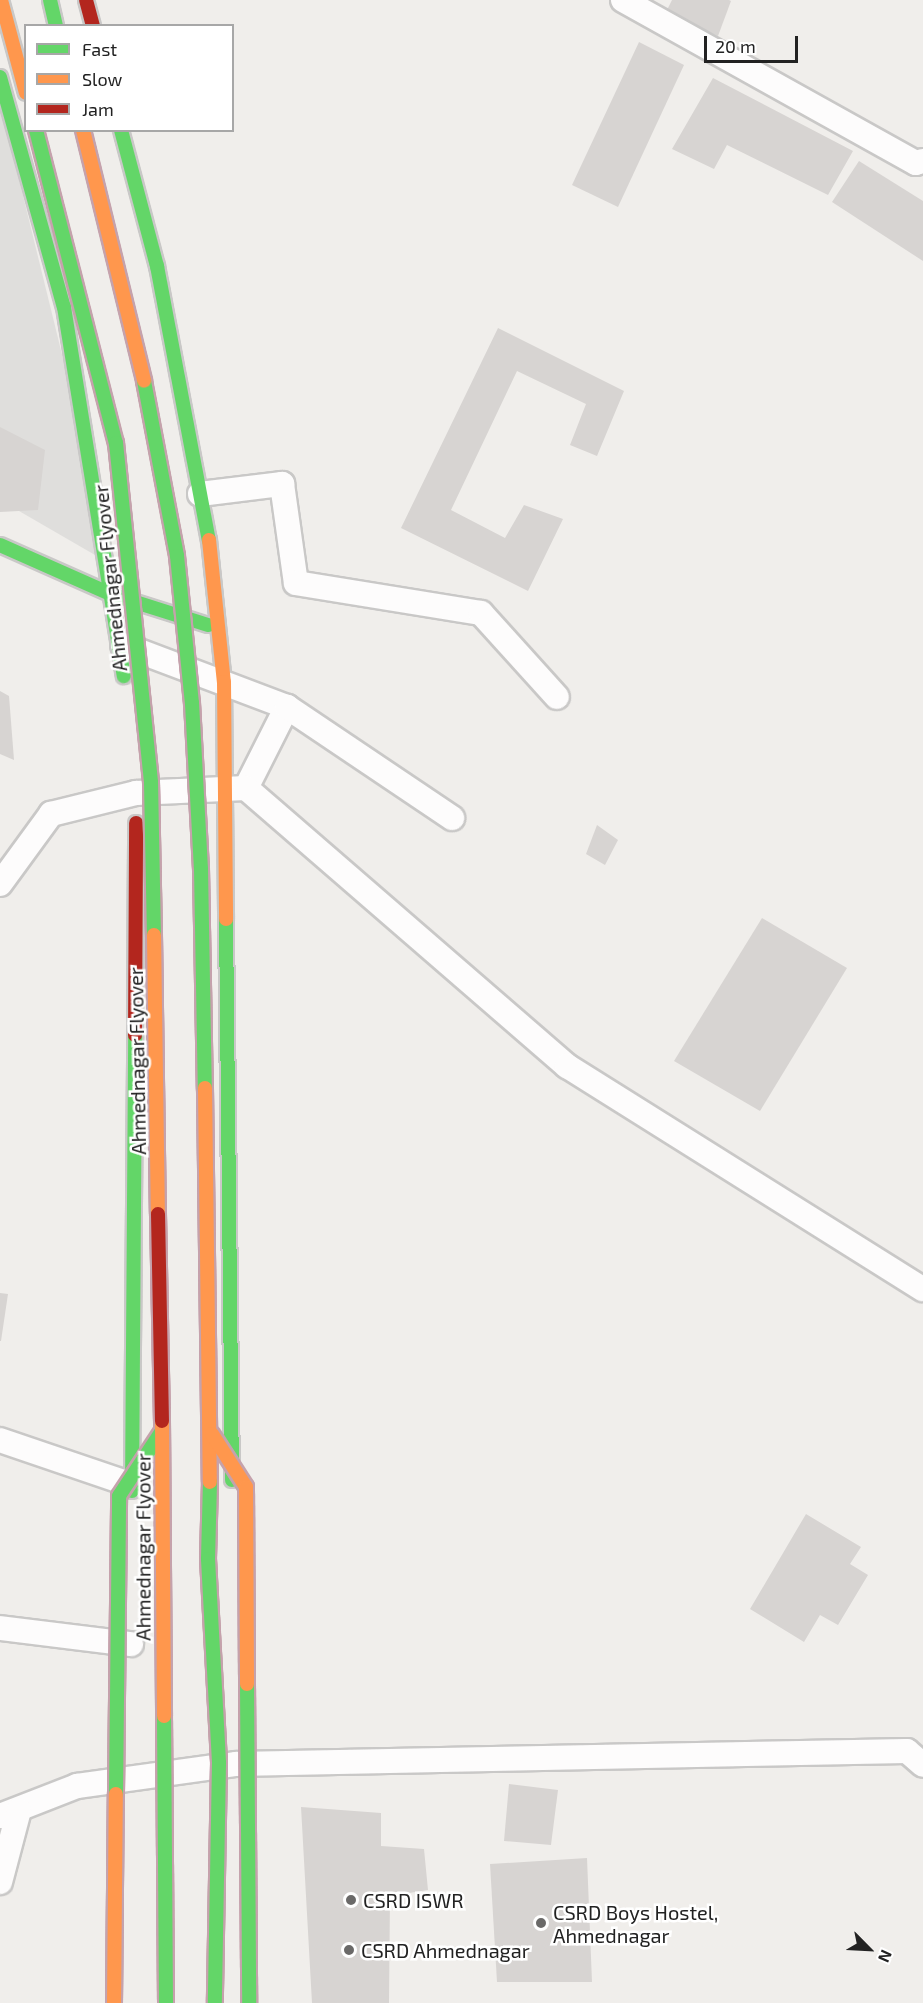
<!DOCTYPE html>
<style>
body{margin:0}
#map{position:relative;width:923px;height:2003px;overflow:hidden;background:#f0eeeb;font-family:"Exo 2",sans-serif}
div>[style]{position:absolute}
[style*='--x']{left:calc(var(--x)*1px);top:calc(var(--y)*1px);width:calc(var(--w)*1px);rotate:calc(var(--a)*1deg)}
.residential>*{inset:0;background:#dfdedc}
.building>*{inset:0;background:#d7d4d2}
.roads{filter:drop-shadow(2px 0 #c9c8c7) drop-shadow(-2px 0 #c9c8c7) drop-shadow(0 2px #c9c8c7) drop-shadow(0 -2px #c9c8c7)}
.street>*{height:24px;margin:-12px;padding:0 12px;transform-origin:12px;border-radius:12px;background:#fdfcfc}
.fast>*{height:14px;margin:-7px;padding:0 7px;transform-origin:7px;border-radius:7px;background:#63d668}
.slow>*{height:14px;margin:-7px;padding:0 7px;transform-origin:7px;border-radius:7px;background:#ff974d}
.jam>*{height:14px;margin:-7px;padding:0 7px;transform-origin:7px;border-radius:7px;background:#b3261e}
.bridges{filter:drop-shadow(2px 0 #c5a2ac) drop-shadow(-2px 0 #c5a2ac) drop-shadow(0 2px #c5a2ac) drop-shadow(0 -2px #c5a2ac)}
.fast-bridge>*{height:14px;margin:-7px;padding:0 7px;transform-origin:7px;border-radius:7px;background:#63d668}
.slow-bridge>*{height:14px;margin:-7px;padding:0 7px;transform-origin:7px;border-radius:7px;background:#ff974d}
.jam-bridge>*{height:14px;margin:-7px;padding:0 7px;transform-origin:7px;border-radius:7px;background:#b3261e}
.dots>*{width:16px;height:16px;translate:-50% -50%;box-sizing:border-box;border:3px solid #fff;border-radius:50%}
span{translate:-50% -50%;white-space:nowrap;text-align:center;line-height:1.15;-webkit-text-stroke:5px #fff;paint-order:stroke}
.street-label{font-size:20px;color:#222}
.poi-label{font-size:20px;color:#222}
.left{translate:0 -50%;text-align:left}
.legend{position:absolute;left:24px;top:24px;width:210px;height:108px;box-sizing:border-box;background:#fff;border:2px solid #a7a7a7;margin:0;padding:8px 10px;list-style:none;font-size:18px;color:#222}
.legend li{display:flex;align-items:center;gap:12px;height:30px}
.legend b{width:30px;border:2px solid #a7a7a7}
.north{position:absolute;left:839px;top:1919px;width:60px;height:60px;-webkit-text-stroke:4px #fff;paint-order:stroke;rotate:114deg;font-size:16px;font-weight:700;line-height:24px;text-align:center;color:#222}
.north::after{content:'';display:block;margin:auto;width:21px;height:27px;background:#222;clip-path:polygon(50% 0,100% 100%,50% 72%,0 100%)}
.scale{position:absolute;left:704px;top:36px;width:94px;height:27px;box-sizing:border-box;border:3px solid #222;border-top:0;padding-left:8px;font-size:18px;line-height:21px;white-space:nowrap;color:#222;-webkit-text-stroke:4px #fff;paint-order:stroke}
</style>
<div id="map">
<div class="residential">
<i style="clip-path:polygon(0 102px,114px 566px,0 500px)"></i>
</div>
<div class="building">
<i style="clip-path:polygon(672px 0,729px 0,731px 1px,718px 36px,666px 12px)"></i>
<i style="clip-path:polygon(639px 42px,684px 65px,618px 207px,572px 185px)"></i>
<i style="clip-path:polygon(713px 78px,853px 151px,828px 195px,727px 145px,714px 169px,672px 149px)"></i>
<i style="clip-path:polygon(859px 161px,923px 201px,923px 261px,832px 202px)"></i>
<i style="clip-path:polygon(498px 328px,624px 391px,597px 456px,570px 445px,586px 404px,517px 371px,451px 510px,505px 538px,524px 505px,563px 519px,528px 591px,401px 528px)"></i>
<i style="clip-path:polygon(0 427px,45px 450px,38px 510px,0 512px)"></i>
<i style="clip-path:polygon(0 691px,9px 696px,14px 760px,0 754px)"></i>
<i style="clip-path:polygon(597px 825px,618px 840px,605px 865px,586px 854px)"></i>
<i style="clip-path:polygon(762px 918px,847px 968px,760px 1111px,674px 1061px)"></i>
<i style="clip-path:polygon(0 1293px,8px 1294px,1px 1341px,0 1341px)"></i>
<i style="clip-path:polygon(806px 1514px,861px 1547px,850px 1564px,868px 1575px,838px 1625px,820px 1615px,804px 1642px,750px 1609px)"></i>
<i style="clip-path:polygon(509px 1784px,558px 1790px,551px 1845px,504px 1841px)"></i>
<i style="clip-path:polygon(301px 1807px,381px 1813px,381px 1846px,424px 1849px,428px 1890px,390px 1896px,389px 2003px,312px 2003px)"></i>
<i style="clip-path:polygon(587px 1858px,592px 1982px,497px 1982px,490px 1864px)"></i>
</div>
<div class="roads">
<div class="street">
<i style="--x:623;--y:0;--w:335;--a:29.1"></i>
<i style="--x:916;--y:163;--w:7;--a:-16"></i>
<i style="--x:200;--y:494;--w:83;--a:-7"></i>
<i style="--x:282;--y:484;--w:100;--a:82"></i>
<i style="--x:296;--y:583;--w:187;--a:9.2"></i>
<i style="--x:481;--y:613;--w:113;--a:47.9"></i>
<i style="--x:123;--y:645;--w:175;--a:20.7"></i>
<i style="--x:246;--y:788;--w:91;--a:-63.2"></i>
<i style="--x:287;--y:707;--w:199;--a:33.9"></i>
<i style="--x:0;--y:884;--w:87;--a:-53.9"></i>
<i style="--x:51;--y:814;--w:88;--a:-13.9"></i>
<i style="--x:136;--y:793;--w:110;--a:-2.6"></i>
<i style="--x:246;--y:788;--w:425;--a:40.9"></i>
<i style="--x:567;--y:1066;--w:420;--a:32.1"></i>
<i style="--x:0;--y:1440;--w:139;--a:18.8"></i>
<i style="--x:0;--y:1628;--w:132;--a:7"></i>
<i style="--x:0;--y:1816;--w:83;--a:-21.3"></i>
<i style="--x:77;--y:1786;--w:161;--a:-7.9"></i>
<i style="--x:236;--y:1764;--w:671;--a:-1.11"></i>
<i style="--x:907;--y:1751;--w:21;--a:41"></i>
<i style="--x:0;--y:1882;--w:74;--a:-75.2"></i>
</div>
<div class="fast">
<i style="--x:50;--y:0;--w:27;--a:77"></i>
<i style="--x:0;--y:77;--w:239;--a:74.5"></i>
<i style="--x:64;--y:307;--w:374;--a:80.8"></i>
<i style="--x:121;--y:130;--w:141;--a:75.2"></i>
<i style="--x:157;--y:266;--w:279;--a:79.3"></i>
<i style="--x:0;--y:545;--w:124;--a:23.9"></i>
<i style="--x:113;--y:595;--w:100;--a:17.5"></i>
<i style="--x:226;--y:919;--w:561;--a:89.39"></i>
<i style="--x:132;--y:1491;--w:456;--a:-89.6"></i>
</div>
<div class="slow">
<i style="--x:1;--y:0;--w:96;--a:75"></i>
<i style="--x:209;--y:540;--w:143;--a:84"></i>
<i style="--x:224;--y:682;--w:237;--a:89.5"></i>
</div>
<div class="jam">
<i style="--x:86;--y:0;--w:27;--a:75"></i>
<i style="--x:135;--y:1035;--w:212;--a:-89.7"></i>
</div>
</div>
<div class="bridges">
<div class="fast-bridge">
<i style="--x:36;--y:130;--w:323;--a:75.7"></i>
<i style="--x:116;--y:443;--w:341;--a:84.1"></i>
<i style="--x:151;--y:782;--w:153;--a:88.9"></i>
<i style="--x:144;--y:381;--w:178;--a:79.3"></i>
<i style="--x:177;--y:556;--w:148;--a:84.2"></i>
<i style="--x:192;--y:703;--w:166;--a:86.9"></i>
<i style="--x:201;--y:869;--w:219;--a:89"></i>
<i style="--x:210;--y:1482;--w:77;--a:91.5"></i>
<i style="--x:208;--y:1559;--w:204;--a:86.9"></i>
<i style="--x:219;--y:1763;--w:240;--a:91"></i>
<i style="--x:247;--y:1684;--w:319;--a:89.6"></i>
<i style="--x:164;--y:1716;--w:287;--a:89.6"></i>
<i style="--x:116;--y:1794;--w:298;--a:-89.4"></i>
<i style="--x:119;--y:1496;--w:78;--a:-56.5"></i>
</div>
<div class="slow-bridge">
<i style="--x:83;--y:130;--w:258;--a:76.3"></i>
<i style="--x:154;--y:935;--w:279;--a:89.2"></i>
<i style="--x:205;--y:1088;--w:394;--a:89.3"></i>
<i style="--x:162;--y:1421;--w:295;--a:89.6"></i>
<i style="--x:212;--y:1434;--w:63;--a:57.3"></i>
<i style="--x:246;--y:1487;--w:197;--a:89.7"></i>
<i style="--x:114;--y:2003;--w:209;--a:-89.5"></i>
</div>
<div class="jam-bridge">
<i style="--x:158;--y:1214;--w:207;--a:88.9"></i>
</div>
</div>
<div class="dots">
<i style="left:351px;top:1900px;background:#6a6968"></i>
<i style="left:541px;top:1923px;background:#6a6968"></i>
<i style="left:349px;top:1950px;background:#6a6968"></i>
</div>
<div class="street-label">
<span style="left:110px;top:578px;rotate:-96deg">Ahmednagar Flyover</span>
<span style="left:137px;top:1061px;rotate:-91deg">Ahmednagar Flyover</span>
<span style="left:143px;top:1547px;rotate:-90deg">Ahmednagar Flyover</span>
</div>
<div class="poi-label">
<span class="left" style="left:363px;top:1900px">CSRD ISWR</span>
<span class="left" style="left:553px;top:1924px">CSRD Boys Hostel,<br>Ahmednagar</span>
<span class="left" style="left:361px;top:1950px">CSRD Ahmednagar</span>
</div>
<ul class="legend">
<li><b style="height:8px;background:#63d668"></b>Fast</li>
<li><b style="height:8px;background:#ff974d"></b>Slow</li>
<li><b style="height:8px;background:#b3261e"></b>Jam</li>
</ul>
<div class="north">N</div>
<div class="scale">20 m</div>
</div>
